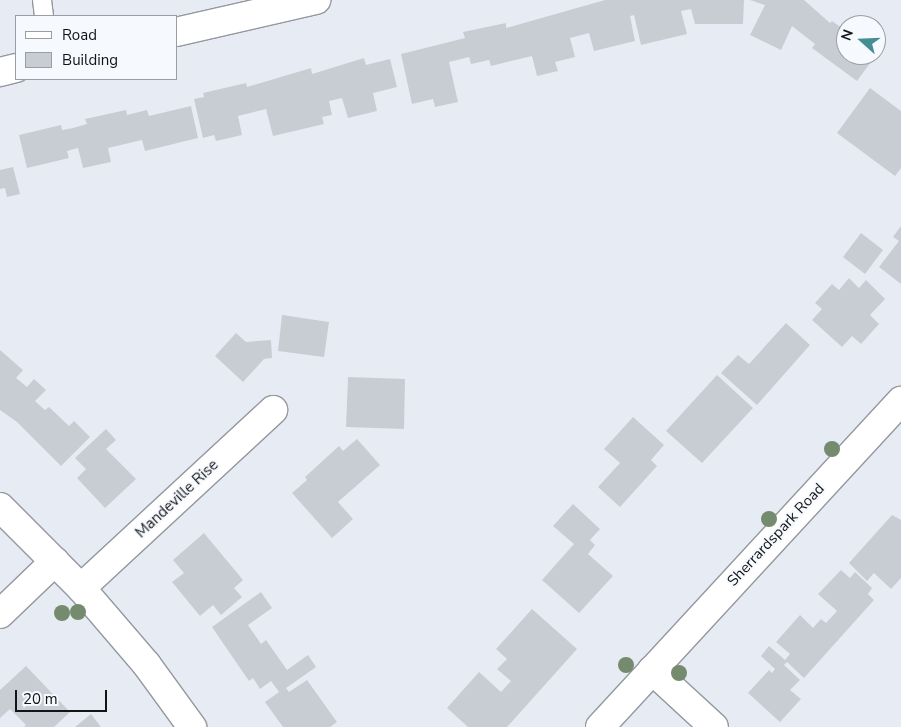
<!DOCTYPE html>
<style>
body{margin:0}
#map{position:relative;width:901px;height:727px;overflow:hidden;background:#e7ecf4;font-family:"Nunito Sans",sans-serif}
div>[style]{position:absolute}
[style*='--x']{left:calc(var(--x)*1px);top:calc(var(--y)*1px);width:calc(var(--w)*1px);rotate:calc(var(--a)*1deg)}
.building>*{inset:0;background:#c8cdd4}
.roads{filter:drop-shadow(1px 0 #94989f) drop-shadow(-1px 0 #94989f) drop-shadow(0 1px #94989f) drop-shadow(0 -1px #94989f)}
.lane>*{height:18px;margin:-9px;padding:0 9px;transform-origin:9px;border-radius:9px;background:#fff}
.street>*{height:28px;margin:-14px;padding:0 14px;transform-origin:14px;border-radius:14px;background:#fff}
.trees>*{width:16px;height:16px;margin:-8px;border-radius:50%;background:#758b6e}
span{translate:-50% -50%;white-space:nowrap;text-align:center;line-height:1.15;-webkit-text-stroke:4px #f6f9fe;paint-order:stroke}
.street-label{font-size:15px;color:#121416}
.legend{position:absolute;left:15px;top:15px;width:162px;height:65px;box-sizing:border-box;background:#f6f9fe;border:1px solid #9b9da1;margin:0;padding:6px 9px;list-style:none;font-size:15px;color:#121416}
.legend li{display:flex;align-items:center;gap:10px;height:25px}
.legend b{width:25px;border:1px solid #9b9da1}
.north{position:absolute;left:836px;top:15px;width:50px;height:50px;box-sizing:border-box;background:#f6f9fe;border:1px solid #9b9da1;border-radius:50%;rotate:290deg;font-size:14px;font-weight:700;line-height:20px;text-align:center;color:#121416}
.north::after{content:'';display:block;margin:auto;width:18px;height:22px;background:#458d92;clip-path:polygon(50% 0,100% 100%,50% 72%,0 100%)}
.scale{position:absolute;left:15px;top:690px;width:92px;height:22px;box-sizing:border-box;border:2px solid #121416;border-top:0;padding-left:6px;font-size:15px;line-height:18px;white-space:nowrap;color:#121416;-webkit-text-stroke:4px #f6f9fe;paint-order:stroke}
</style>
<div id="map">
<div class="building">
<i style="clip-path:polygon(605px 0,744px 0,743px 24px,695px 24px,691px 9px,681px 11px,687px 34px,641px 45px,634px 15px,630px 16px,635px 41px,594px 51px,589px 33px,570px 38px,575px 57px,555px 62px,558px 71px,537px 76px,532px 56px,491px 66px,489px 60px,471px 64px,469px 57px,449px 62px,458px 102px,435px 107px,433px 99px,412px 104px,401px 54px,465px 38px,463px 32px,506px 23px,506px 28px)"></i>
<i style="clip-path:polygon(750px 0,804px 0,830px 23px,832px 21px,846px 31px,846px 55px,876px 55px,857px 81px,812px 48px,815px 44px,792px 26px,781px 50px,750px 35px,765px 5px)"></i>
<i style="clip-path:polygon(364px 58px,366px 65px,390px 59px,397px 87px,373px 93px,377px 111px,348px 118px,342px 98px,329px 101px,332px 115px,322px 117px,324px 124px,273px 136px,266px 109px,238px 116px,242px 135px,216px 141px,214px 135px,203px 138px,194px 99px,204px 97px,203px 93px,246px 83px,247px 87px,311px 68px,312px 74px)"></i>
<i style="clip-path:polygon(870px 88px,901px 111px,901px 168px,895px 176px,837px 133px)"></i>
<i style="clip-path:polygon(191px 106px,198px 138px,145px 151px,142px 140px,108px 148px,111px 162px,83px 168px,78px 148px,67px 151px,69px 158px,27px 168px,19px 135px,61px 125px,62px 130px,73px 128px,87px 124px,85px 119px,126px 110px,127px 115px,147px 110px,149px 116px)"></i>
<i style="clip-path:polygon(13px 167px,20px 194px,7px 197px,5px 188px,0 189px,0 170px)"></i>
<i style="clip-path:polygon(901px 226px,901px 284px,879px 267px,899px 241px,893px 237px)"></i>
<i style="clip-path:polygon(861px 233px,883px 250px,865px 274px,843px 257px)"></i>
<i style="clip-path:polygon(849px 278px,859px 288px,866px 280px,885px 299px,870px 315px,879px 324px,861px 344px,852px 336px,842px 347px,812px 320px,822px 309px,815px 303px,832px 284px,839px 290px)"></i>
<i style="clip-path:polygon(282px 315px,329px 322px,324px 357px,278px 351px)"></i>
<i style="clip-path:polygon(786px 323px,810px 345px,757px 405px,721px 373px,738px 355px,749px 364px)"></i>
<i style="clip-path:polygon(236px 333px,246px 342px,271px 340px,272px 358px,264px 359px,243px 382px,215px 356px)"></i>
<i style="clip-path:polygon(0 350px,23px 370px,16px 378px,27px 387px,34px 379px,46px 390px,35px 401px,45px 410px,49px 407px,69px 426px,74px 421px,90px 437px,61px 466px,17px 422px,0 410px)"></i>
<i style="clip-path:polygon(717px 375px,753px 408px,702px 463px,666px 431px)"></i>
<i style="clip-path:polygon(348px 377px,405px 379px,404px 429px,346px 427px)"></i>
<i style="clip-path:polygon(633px 417px,664px 445px,651px 460px,657px 466px,620px 507px,598px 487px,620px 463px,604px 449px)"></i>
<i style="clip-path:polygon(106px 429px,116px 440px,106px 449px,136px 479px,105px 508px,77px 478px,86px 469px,75px 458px)"></i>
<i style="clip-path:polygon(357px 439px,380px 465px,338px 502px,353px 519px,332px 538px,292px 493px,307px 480px,305px 477px,339px 446px,343px 451px)"></i>
<i style="clip-path:polygon(573px 504px,600px 529px,590px 540px,595px 545px,588px 554px,613px 576px,579px 613px,542px 580px,574px 544px,553px 526px)"></i>
<i style="clip-path:polygon(892px 515px,901px 520px,901px 578px,891px 589px,874px 573px,867px 581px,849px 563px)"></i>
<i style="clip-path:polygon(204px 533px,243px 580px,234px 588px,242px 597px,221px 615px,213px 605px,200px 616px,172px 582px,184px 573px,173px 560px)"></i>
<i style="clip-path:polygon(841px 570px,850px 578px,855px 572px,872px 588px,868px 594px,874px 600px,804px 678px,787px 662px,784px 665px,800px 680px,790px 690px,801px 699px,780px 722px,748px 693px,769px 670px,772px 673px,775px 669px,761px 656px,769px 646px,785px 660px,790px 654px,776px 642px,800px 615px,813px 628px,821px 619px,826px 623px,837px 611px,818px 594px)"></i>
<i style="clip-path:polygon(261px 592px,272px 608px,248px 625px,261px 644px,266px 640px,287px 670px,308px 655px,316px 667px,286px 688px,289px 692px,307px 680px,337px 722px,330px 727px,283px 727px,265px 702px,279px 692px,271px 681px,260px 689px,253px 678px,249px 681px,212px 627px)"></i>
<i style="clip-path:polygon(532px 609px,577px 649px,507px 727px,468px 727px,447px 708px,479px 672px,501px 692px,511px 681px,497px 669px,507px 659px,496px 649px)"></i>
<i style="clip-path:polygon(26px 666px,70px 712px,54px 727px,24px 727px,26px 725px,10px 709px,0 718px,0 690px)"></i>
<i style="clip-path:polygon(91px 714px,101px 727px,75px 727px)"></i>
</div>
<div class="roads">
<div class="lane">
<i style="--x:42;--y:0;--w:16;--a:83"></i>
</div>
<div class="street">
<i style="--x:176;--y:32;--w:144;--a:-12.9"></i>
<i style="--x:0;--y:72;--w:16;--a:-14"></i>
<i style="--x:0;--y:507;--w:115;--a:45"></i>
<i style="--x:81;--y:588;--w:101;--a:49.4"></i>
<i style="--x:147;--y:665;--w:77;--a:54"></i>
<i style="--x:81;--y:588;--w:262;--a:-42.8"></i>
<i style="--x:0;--y:614;--w:76;--a:-43.9"></i>
<i style="--x:652;--y:670;--w:84;--a:42.6"></i>
<i style="--x:600;--y:727;--w:444;--a:-47.3"></i>
</div>
</div>
<div class="trees">
<i style="left:832px;top:449px"></i>
<i style="left:769px;top:519px"></i>
<i style="left:78px;top:612px"></i>
<i style="left:62px;top:613px"></i>
<i style="left:626px;top:665px"></i>
<i style="left:679px;top:673px"></i>
</div>
<div class="street-label">
<span style="left:177px;top:499px;rotate:-43deg">Mandeville Rise</span>
<span style="left:776px;top:535px;rotate:-47deg">Sherrardspark Road</span>
</div>
<ul class="legend">
<li><b style="height:6px;background:#fff"></b>Road</li>
<li><b style="height:14px;background:#c8cdd4"></b>Building</li>
</ul>
<div class="north">N</div>
<div class="scale">20 m</div>
</div>
